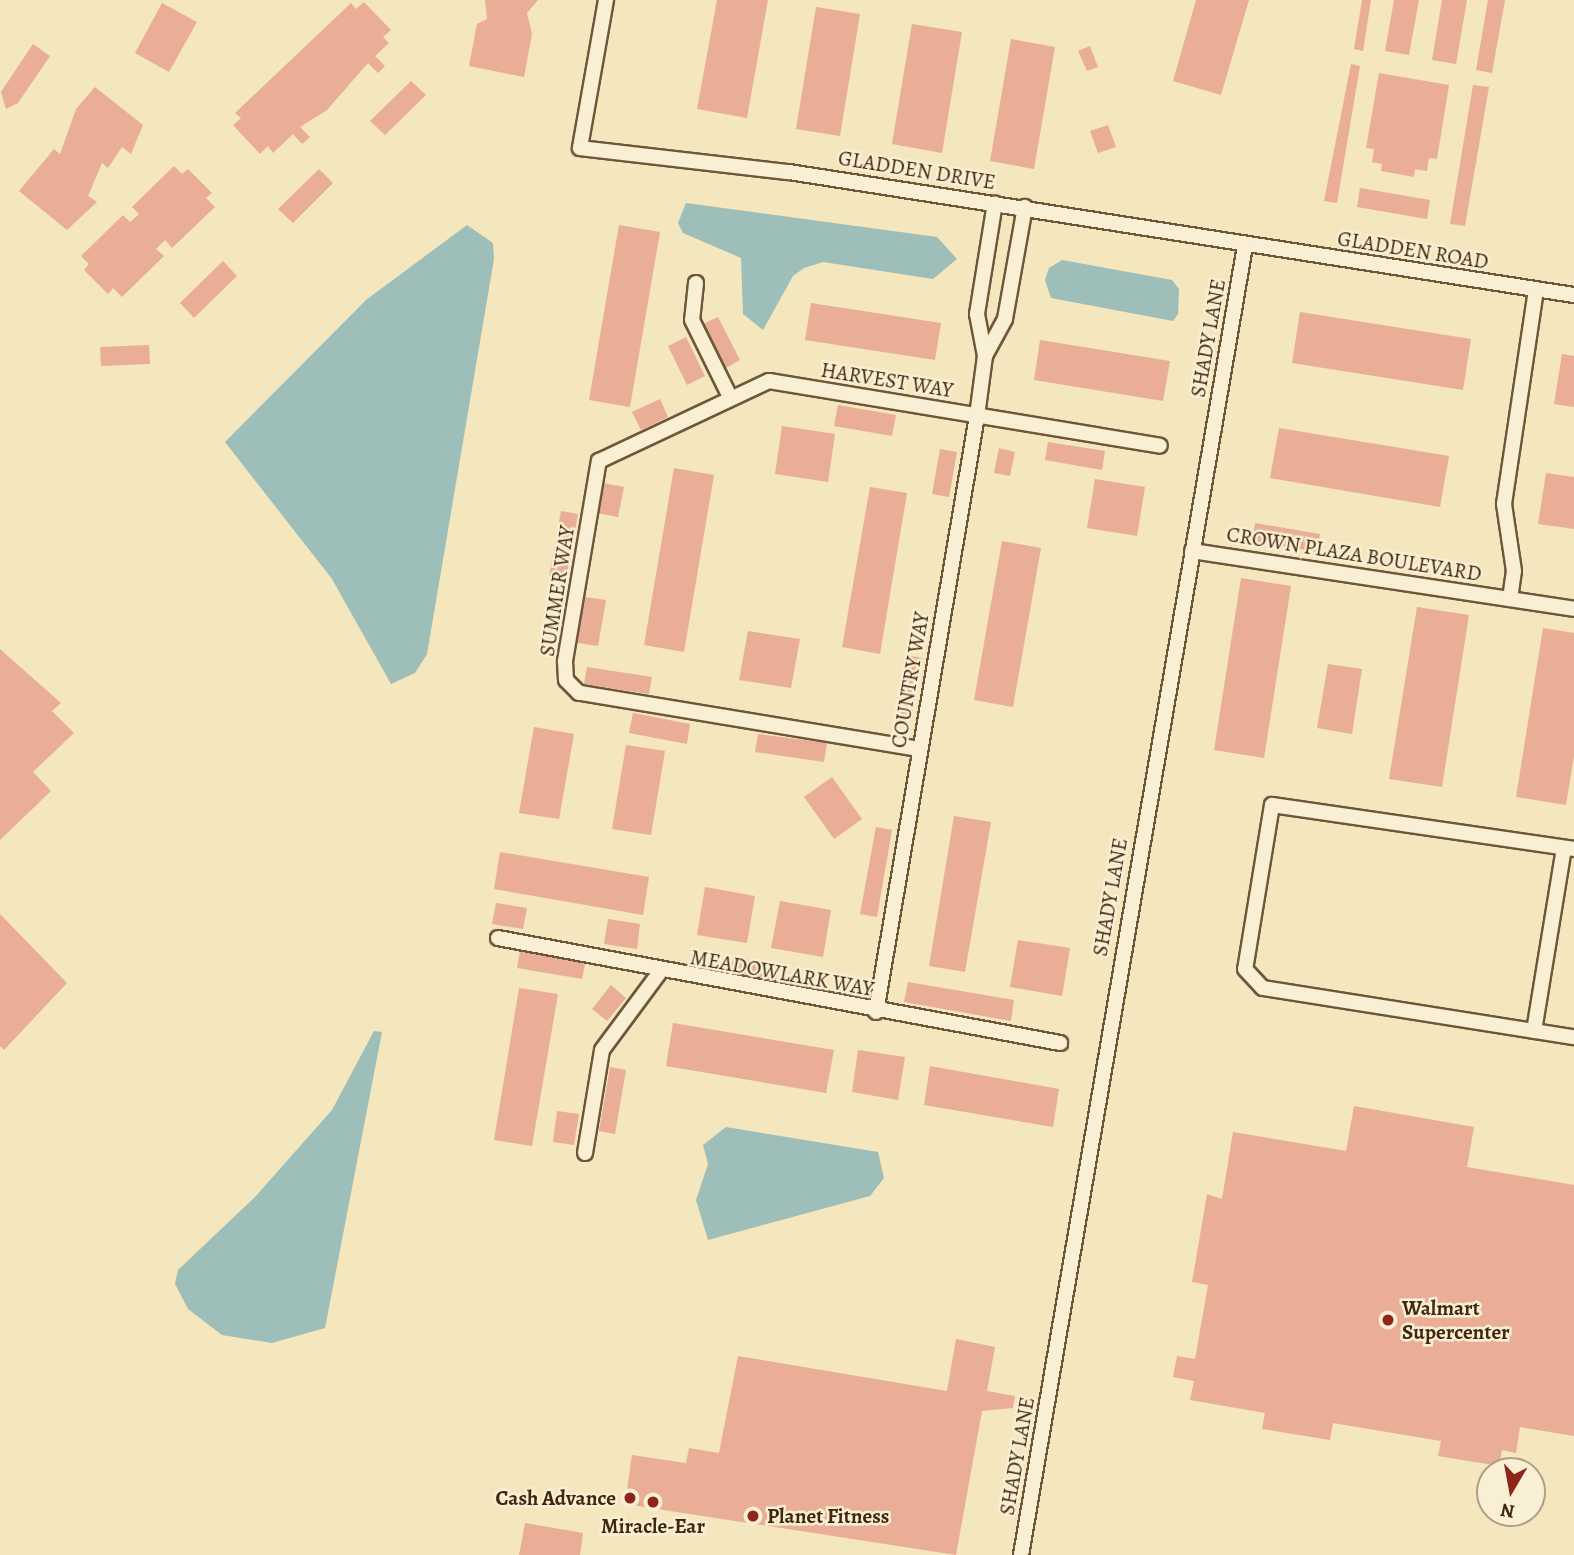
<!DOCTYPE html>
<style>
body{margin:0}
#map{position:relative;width:1574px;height:1555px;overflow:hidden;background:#f4e6bd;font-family:Alegreya,serif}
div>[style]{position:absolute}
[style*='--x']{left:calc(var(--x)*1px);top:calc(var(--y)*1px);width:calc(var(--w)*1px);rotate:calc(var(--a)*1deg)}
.water>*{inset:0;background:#9ebeb9}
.building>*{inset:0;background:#e9ae95}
.roads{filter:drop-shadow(2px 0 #6e5738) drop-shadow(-2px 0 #6e5738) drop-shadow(0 2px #6e5738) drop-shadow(0 -2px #6e5738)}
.minor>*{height:14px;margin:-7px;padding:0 7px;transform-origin:7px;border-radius:7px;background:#f8efd4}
.dots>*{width:19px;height:19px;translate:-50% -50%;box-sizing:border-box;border:4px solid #f8efd4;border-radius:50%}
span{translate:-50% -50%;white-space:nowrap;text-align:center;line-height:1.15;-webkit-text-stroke:5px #f8efd4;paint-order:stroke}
.street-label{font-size:21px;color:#42270c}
.poi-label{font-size:21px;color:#42270c;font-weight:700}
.left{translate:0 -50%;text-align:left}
.right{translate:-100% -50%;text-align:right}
.north{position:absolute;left:1476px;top:1457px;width:70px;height:70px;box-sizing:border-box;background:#f8efd4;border:2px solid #af9f84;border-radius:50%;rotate:190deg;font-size:19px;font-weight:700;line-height:28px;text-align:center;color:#42270c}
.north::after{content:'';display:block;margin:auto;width:24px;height:32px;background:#8f2418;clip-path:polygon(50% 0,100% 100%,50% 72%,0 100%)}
</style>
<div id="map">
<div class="water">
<i style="clip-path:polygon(686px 203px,937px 237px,957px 259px,933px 279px,823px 262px,804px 268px,793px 276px,763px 330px,743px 314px,741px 258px,683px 233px,678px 223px)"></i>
<i style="clip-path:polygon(467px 225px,493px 243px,494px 259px,427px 654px,415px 673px,391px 684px,332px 579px,225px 442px,366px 300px)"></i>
<i style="clip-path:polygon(1062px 260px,1172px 280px,1179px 289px,1178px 314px,1173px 321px,1051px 298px,1045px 280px,1049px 268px)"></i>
<i style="clip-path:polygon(374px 1031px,382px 1032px,325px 1328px,272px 1343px,222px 1335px,188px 1309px,175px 1284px,178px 1270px,255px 1197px,332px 1110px)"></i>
<i style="clip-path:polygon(726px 1127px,878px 1152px,884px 1178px,870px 1196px,708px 1240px,696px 1200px,708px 1164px,703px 1145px)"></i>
</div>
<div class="building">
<i style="clip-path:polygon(485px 0,538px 0,527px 13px,532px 34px,524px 77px,469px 66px,477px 24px,487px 19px)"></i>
<i style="clip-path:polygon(717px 0,768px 0,747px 118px,697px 109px)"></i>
<i style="clip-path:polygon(1196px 0,1249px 0,1221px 95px,1173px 81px)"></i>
<i style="clip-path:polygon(1362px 0,1371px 0,1363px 51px,1354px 49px)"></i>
<i style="clip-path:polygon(1394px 0,1419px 0,1409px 55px,1385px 51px)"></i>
<i style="clip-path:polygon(1442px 0,1467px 0,1456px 64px,1432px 60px)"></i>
<i style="clip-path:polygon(1488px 0,1505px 0,1492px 73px,1476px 70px)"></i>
<i style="clip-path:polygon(364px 2px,391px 30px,383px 37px,389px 43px,375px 56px,385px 66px,378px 73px,368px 63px,327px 110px,300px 127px,310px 137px,302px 144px,293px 134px,273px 153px,268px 146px,260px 154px,233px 125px,241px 118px,235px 113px,351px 3px,356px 9px)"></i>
<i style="clip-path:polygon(162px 3px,197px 22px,169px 72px,135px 53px)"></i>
<i style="clip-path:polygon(816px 7px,860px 14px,840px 136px,796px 129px)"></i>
<i style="clip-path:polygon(912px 24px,962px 32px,942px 153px,892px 144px)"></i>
<i style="clip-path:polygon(1011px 39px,1055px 47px,1034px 169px,990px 161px)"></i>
<i style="clip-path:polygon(33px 44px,50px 56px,18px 103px,6px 109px,1px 92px)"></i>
<i style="clip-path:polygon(1090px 46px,1098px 67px,1087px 71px,1078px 51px)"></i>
<i style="clip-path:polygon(1351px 64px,1360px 66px,1337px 203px,1324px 201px)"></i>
<i style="clip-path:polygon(1379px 73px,1449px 85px,1437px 159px,1429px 158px,1427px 171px,1415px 169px,1414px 177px,1381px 171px,1382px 164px,1372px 162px,1374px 149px,1366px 148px)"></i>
<i style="clip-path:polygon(411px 81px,426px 95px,385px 135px,370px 121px)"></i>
<i style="clip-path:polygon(1473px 85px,1489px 87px,1465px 226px,1450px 224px)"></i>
<i style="clip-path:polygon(95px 87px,143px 125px,131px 154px,122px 147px,108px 168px,102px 163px,88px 196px,97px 202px,67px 230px,19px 191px,54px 149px,60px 154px,76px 109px)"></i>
<i style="clip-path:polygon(1108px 125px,1116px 147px,1098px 153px,1090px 131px)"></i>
<i style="clip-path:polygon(174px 166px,182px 174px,188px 169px,212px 193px,206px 198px,215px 207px,172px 248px,165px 240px,156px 249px,164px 256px,122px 297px,113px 288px,108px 294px,84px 270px,89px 264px,81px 256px,123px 215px,130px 222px,139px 214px,132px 207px)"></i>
<i style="clip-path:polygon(319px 169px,333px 183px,293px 223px,278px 209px)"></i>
<i style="clip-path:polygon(1360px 188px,1430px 200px,1427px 219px,1357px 207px)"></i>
<i style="clip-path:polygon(619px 225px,660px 232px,630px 407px,589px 400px)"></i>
<i style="clip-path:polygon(223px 261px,237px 276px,194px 318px,180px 303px)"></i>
<i style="clip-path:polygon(811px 303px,941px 323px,935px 360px,805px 340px)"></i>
<i style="clip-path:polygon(1300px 312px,1471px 339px,1463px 390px,1292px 363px)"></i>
<i style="clip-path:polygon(718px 317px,740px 360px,726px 368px,703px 324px)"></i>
<i style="clip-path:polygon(686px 337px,705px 376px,687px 385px,668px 346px)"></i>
<i style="clip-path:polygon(1040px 340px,1170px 361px,1163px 401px,1034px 380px)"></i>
<i style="clip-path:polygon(149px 345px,150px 364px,101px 366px,100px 347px)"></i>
<i style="clip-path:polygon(1562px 354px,1574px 356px,1574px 407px,1554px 404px)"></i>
<i style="clip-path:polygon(660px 399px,668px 417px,641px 430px,632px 412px)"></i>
<i style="clip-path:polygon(838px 405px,896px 415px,892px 436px,834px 426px)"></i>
<i style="clip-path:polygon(782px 426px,835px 434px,828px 482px,775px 474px)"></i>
<i style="clip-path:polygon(1279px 428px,1449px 456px,1440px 507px,1270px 478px)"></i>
<i style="clip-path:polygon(1048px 442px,1105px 451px,1102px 470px,1045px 460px)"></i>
<i style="clip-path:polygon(999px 448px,1015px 452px,1010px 476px,994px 473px)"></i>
<i style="clip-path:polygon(940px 449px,957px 452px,949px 497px,932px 494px)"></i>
<i style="clip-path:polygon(674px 468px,714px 475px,684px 652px,644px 645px)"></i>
<i style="clip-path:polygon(1546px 473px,1574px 477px,1574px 529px,1538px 524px)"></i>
<i style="clip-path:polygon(1095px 479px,1145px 487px,1137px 536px,1087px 528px)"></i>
<i style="clip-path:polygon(603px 483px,624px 487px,618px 517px,597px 513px)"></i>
<i style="clip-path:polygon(870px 487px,907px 493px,880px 654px,842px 647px)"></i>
<i style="clip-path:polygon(561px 511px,578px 514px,566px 579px,549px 576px)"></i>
<i style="clip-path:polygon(1255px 523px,1320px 534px,1317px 552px,1252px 541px)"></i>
<i style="clip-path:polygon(1002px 541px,1041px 548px,1013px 707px,974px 700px)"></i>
<i style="clip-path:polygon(1241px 578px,1291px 586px,1264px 758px,1214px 750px)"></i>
<i style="clip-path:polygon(585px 597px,606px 600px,598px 646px,577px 643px)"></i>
<i style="clip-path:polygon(1417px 607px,1469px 615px,1442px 787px,1389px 779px)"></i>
<i style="clip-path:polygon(1543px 628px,1574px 633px,1574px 756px,1566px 805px,1516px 797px)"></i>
<i style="clip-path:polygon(748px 631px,800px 639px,791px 688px,739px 680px)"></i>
<i style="clip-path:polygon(0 649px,61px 703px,52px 711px,74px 733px,33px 772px,51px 791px,0 840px)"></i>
<i style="clip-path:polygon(906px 655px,922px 658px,912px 715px,896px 713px)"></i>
<i style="clip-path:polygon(1328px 664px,1362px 669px,1352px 734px,1317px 728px)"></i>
<i style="clip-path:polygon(587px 667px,652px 677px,649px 694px,584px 684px)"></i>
<i style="clip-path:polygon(633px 713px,690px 724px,687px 744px,629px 733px)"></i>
<i style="clip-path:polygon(534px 727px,574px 734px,559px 819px,519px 813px)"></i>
<i style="clip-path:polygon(758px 734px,827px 743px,824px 762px,755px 752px)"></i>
<i style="clip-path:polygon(626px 745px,665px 751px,651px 835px,612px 829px)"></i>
<i style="clip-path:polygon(832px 777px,862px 819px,834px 839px,804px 797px)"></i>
<i style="clip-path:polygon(954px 816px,991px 822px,965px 972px,929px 966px)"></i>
<i style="clip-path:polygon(876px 827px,892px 830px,877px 917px,860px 914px)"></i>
<i style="clip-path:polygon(500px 852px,649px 877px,643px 915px,494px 889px)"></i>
<i style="clip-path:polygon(705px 887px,755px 896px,747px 943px,697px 935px)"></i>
<i style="clip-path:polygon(780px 901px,831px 910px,823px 957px,771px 948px)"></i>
<i style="clip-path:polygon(496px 903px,527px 908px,523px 929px,492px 924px)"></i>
<i style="clip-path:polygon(0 914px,67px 983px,4px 1050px,0 1046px)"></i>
<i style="clip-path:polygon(608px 919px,640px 924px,637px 949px,604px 944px)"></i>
<i style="clip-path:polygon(1018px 940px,1070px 948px,1062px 996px,1010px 987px)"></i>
<i style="clip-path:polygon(520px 951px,585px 963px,582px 979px,517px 968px)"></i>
<i style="clip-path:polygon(733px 957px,778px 965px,776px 980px,730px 972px)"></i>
<i style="clip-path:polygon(908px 982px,1014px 1000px,1011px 1021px,904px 1002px)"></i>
<i style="clip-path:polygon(611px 985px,626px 998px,607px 1021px,592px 1009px)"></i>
<i style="clip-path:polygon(519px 988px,558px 994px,532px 1146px,494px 1140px)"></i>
<i style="clip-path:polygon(673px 1023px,834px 1050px,826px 1093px,666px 1066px)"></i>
<i style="clip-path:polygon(858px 1050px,905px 1057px,898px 1100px,852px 1092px)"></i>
<i style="clip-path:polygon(930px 1066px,1059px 1089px,1053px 1127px,924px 1105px)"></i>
<i style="clip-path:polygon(610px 1067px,626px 1070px,615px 1134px,599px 1131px)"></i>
<i style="clip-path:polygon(1354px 1106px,1474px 1127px,1467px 1167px,1574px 1185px,1574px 1436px,1520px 1427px,1516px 1453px,1502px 1450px,1499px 1466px,1438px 1456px,1441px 1441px,1333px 1423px,1330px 1440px,1262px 1429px,1265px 1413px,1190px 1400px,1194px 1381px,1173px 1377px,1177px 1356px,1195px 1359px,1208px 1285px,1192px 1282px,1207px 1194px,1222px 1199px,1233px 1132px,1346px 1151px)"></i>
<i style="clip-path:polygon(557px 1111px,579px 1114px,574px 1145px,553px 1142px)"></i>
<i style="clip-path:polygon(956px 1339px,995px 1347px,987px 1391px,1015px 1396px,1013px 1408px,982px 1411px,956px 1555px,625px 1504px,632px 1455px,686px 1463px,689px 1448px,719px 1453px,738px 1356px,947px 1391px)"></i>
<i style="clip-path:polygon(525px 1523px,583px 1533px,580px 1555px,519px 1555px)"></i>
</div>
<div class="roads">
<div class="minor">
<i style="--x:606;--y:0;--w:150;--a:100"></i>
<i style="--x:580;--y:148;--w:210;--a:6.6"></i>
<i style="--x:789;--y:172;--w:795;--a:8.91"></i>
<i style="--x:696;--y:283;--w:37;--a:96"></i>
<i style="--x:692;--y:320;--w:86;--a:63.7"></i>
<i style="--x:985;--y:356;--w:42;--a:-61.6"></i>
<i style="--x:1005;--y:319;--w:114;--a:-79.9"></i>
<i style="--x:1192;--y:551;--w:386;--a:8.6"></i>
<i style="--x:1510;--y:599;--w:28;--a:-82"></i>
<i style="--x:1514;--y:571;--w:68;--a:-98.5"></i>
<i style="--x:1504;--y:504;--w:216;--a:-81.5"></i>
<i style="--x:919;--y:749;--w:345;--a:-170.6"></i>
<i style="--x:579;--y:693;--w:18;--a:-135"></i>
<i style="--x:566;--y:680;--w:19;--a:-93"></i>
<i style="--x:565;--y:661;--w:203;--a:-80.4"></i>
<i style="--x:599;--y:461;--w:188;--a:-25.2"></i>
<i style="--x:769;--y:381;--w:396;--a:9.4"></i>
<i style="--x:1574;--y:849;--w:305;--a:-171.7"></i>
<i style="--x:1272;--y:805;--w:166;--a:99.3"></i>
<i style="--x:1245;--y:969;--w:26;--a:47"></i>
<i style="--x:1263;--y:988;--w:315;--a:9"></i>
<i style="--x:498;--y:938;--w:572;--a:10.58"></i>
<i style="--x:876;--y:1012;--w:604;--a:-80.38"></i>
<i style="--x:977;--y:416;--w:61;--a:-82.4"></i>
<i style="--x:985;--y:356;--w:43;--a:-100.8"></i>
<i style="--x:977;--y:314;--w:112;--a:-80.8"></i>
<i style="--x:1534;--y:1031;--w:185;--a:-80.7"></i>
<i style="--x:585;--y:1153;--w:104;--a:-80.6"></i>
<i style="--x:602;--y:1050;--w:97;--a:-53.4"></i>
<i style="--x:1021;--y:1555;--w:1328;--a:-80.29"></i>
</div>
</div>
<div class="dots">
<i style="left:1388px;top:1320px;background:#8f2418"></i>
<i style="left:630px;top:1498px;background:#8f2418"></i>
<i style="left:653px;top:1502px;background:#8f2418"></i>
<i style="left:753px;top:1516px;background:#8f2418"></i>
</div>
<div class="street-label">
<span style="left:917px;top:170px;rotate:9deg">GLADDEN DRIVE</span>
<span style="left:1413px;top:250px;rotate:9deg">GLADDEN ROAD</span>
<span style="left:1208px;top:338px;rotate:-80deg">SHADY LANE</span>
<span style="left:887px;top:380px;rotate:9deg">HARVEST WAY</span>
<span style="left:1354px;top:554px;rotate:9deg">CROWN PLAZA BOULEVARD</span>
<span style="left:557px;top:591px;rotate:-81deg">SUMMER WAY</span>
<span style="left:910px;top:680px;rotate:-80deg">COUNTRY WAY</span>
<span style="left:1110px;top:897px;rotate:-80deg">SHADY LANE</span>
<span style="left:782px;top:973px;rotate:10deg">MEADOWLARK WAY</span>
<span style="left:1017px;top:1456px;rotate:-80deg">SHADY LANE</span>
</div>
<div class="poi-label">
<span class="left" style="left:1402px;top:1320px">Walmart<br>Supercenter</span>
<span class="right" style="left:616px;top:1498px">Cash Advance</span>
<span class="left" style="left:767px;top:1516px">Planet Fitness</span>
<span style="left:653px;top:1526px">Miracle-Ear</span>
</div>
<div class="north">N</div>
</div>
